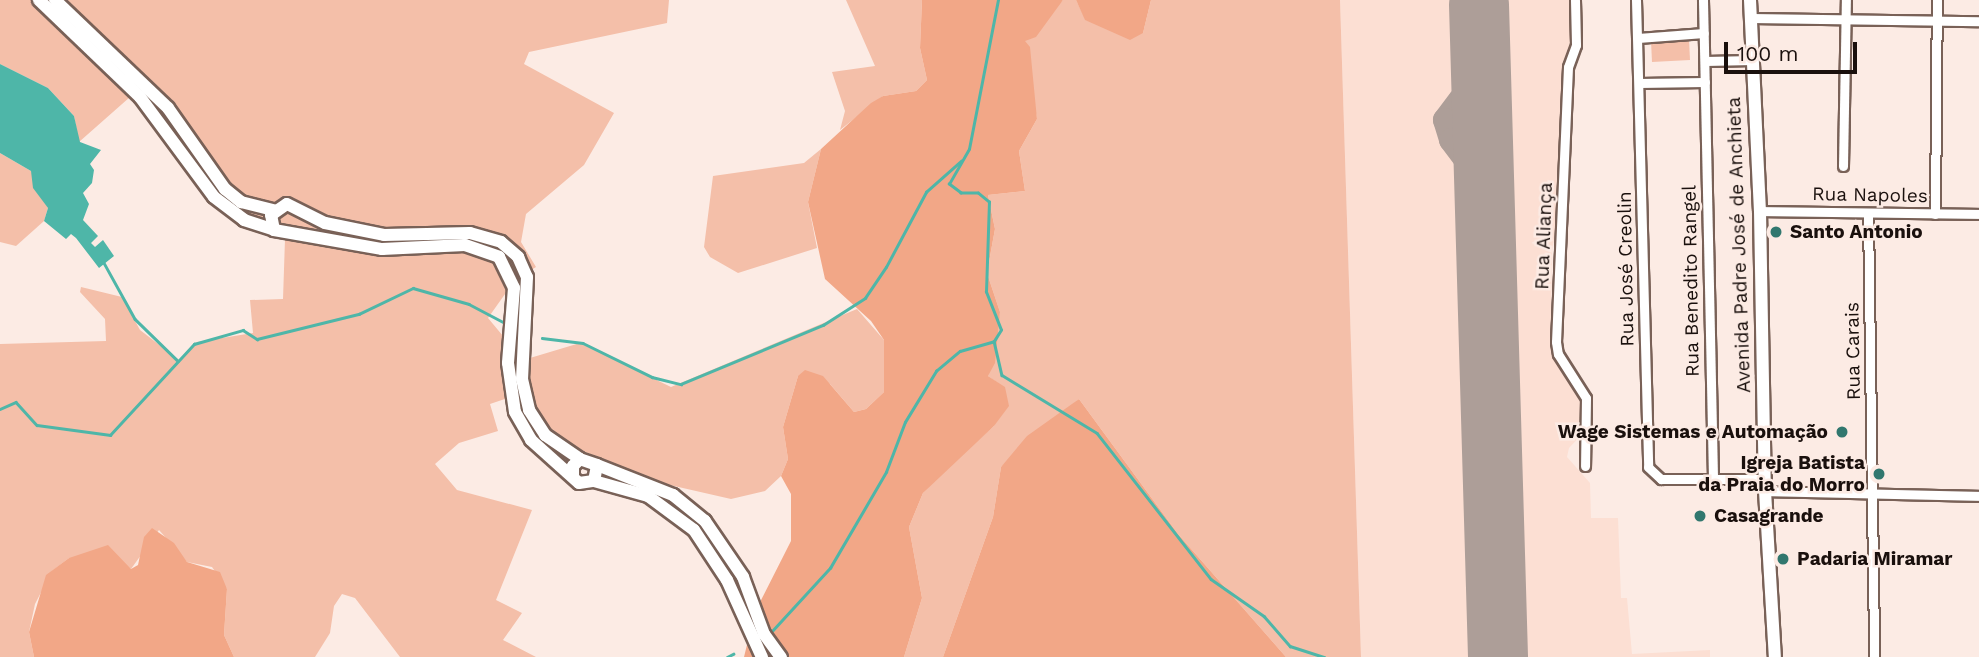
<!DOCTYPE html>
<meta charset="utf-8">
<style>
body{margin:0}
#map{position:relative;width:1979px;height:657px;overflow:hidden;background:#fcebe4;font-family:"Work Sans",sans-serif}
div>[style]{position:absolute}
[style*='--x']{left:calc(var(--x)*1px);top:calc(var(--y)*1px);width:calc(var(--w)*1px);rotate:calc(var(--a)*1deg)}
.built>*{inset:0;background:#fcdfd3}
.green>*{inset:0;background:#f4bfa9}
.forest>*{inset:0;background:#f2a787}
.water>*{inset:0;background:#4eb6a8}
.stream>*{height:2.5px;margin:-1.25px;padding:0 1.25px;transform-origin:1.25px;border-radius:1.25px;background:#4eb6a8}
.taxiway>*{height:24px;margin:-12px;padding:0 12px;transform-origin:12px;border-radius:12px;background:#ad9e98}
.runway>*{height:60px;margin:-30px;padding:0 30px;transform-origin:30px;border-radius:30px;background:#ad9e98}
.roads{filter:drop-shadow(2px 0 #796157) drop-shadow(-2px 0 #796157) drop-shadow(0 2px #796157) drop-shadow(0 -2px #796157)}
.street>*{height:9px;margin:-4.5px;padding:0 4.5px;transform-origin:4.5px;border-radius:4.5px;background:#fff}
.secondary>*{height:12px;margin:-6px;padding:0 6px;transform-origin:6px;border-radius:6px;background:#fff}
.dots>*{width:19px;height:19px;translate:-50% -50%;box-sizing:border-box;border:4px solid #fcebe4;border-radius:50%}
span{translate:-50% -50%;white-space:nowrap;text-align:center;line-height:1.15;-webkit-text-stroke:5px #fcebe4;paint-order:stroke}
.street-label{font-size:19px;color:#1a100d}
.poi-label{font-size:19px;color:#1a100d;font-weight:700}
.left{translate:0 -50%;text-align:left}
.right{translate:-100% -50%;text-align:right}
.scale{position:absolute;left:1724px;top:42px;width:133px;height:32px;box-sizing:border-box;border:4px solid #1a100d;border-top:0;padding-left:9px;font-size:21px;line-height:24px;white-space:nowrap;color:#1a100d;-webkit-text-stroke:5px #fcebe4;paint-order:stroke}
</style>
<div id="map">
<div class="built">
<i style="clip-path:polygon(1340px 0,1572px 0,1572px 42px,1564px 69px,1558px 209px,1552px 253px,1551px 341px,1555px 358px,1582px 396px,1586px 430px,1569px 448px,1567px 457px,1590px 483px,1591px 518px,1618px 518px,1621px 598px,1627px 598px,1632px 654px,1710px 650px,1710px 657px,1361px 657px)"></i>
</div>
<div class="green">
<i style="clip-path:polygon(0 0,669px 0,667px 23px,529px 52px,524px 64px,614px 113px,584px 165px,526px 214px,521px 242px,536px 267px,515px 280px,488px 318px,503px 336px,528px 343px,530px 358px,580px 343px,671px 387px,857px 309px,884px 340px,884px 392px,866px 409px,854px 412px,830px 384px,798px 376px,783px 427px,788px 459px,781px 476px,765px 491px,731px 499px,661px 483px,556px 440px,534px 411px,529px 391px,490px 404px,498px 431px,459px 443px,435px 464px,457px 490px,532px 510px,496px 600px,522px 613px,503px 640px,536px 657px,400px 657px,355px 598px,342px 594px,334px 606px,330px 633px,315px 657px,234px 657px,224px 635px,227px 589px,212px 567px,187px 562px,159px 530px,131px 569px,124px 564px,69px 558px,52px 571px,35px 604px,29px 632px,34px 657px,0 657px,0 344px,106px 341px,105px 319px,80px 292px,81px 287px,122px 297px,140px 330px,179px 360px,197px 342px,253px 333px,250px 300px,283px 299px,285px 239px,255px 232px,206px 200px,159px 130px,130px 97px,79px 142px,74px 116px,48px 88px,0 64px)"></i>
<i style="clip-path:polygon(846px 0,922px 0,920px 48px,927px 80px,916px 91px,883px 96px,840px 130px,845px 111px,832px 72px,875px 66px)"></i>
<i style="clip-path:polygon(1063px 0,1076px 0,1086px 20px,1143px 33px,1151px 0,1340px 0,1361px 657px,1286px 657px,1178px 534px,1079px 399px,1001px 467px,993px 517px,943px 657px,904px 657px,922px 598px,909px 527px,923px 493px,938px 476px,994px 426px,1005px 388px,988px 376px,1000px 312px,987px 273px,995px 229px,988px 195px,1025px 191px,1019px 151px,1037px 119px,1024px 41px)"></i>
<i style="clip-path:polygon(1689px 39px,1690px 60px,1652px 62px,1651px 41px)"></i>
<i style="clip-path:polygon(821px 149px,808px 202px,817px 248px,738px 273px,710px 257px,704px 247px,713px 176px,804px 163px)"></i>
<i style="clip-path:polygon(0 153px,31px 171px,48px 208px,44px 221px,16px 246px,0 242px)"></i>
</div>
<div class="forest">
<i style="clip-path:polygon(922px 0,1063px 0,1036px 37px,1025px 41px,1030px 47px,1037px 119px,1019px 151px,1025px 191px,988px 195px,995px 229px,987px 273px,1000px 312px,995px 363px,988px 376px,1005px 387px,1009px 406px,994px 426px,923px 493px,909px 527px,922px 598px,904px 657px,744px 657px,755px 612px,791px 541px,791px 494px,781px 476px,788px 459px,783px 427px,798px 376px,805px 370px,823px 376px,854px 412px,866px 409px,884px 392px,884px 340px,871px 321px,825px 279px,808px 202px,821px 149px,871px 103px,883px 96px,916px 91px,927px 80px,920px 48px)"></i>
<i style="clip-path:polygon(1076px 0,1151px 0,1143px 33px,1130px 40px,1085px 20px)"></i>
<i style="clip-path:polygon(1079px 399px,1178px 534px,1286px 657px,943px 657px,993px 517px,1001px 467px,1027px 436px)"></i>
<i style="clip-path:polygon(152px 528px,174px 543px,187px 562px,220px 572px,227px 589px,224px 635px,234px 657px,34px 657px,29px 632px,46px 575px,69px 558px,108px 545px,131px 569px,138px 565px,144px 537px)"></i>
</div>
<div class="water">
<i style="clip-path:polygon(0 64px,48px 88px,74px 116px,80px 142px,101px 150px,90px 164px,94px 170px,92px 183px,83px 193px,89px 204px,83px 220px,98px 236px,91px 243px,95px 247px,103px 240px,114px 256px,99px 268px,76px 238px,71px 234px,66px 239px,44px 221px,48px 208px,33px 188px,31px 171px,0 153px)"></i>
</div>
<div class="stream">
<i style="--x:103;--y:261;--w:66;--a:61.1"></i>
<i style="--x:135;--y:319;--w:60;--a:44.3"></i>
<i style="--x:542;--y:338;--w:41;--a:7"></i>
<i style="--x:583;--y:343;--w:77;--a:26.2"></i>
<i style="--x:652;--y:377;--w:30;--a:14"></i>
<i style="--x:681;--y:384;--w:154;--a:-22.6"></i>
<i style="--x:823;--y:325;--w:50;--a:-32.7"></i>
<i style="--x:865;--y:298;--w:37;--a:-56"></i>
<i style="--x:886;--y:267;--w:85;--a:-61.9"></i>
<i style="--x:926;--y:192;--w:47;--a:-41.5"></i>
<i style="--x:994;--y:341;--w:35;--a:77"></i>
<i style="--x:1002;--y:375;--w:111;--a:31.4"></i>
<i style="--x:1097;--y:433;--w:185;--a:52"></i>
<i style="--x:1211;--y:579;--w:65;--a:34.9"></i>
<i style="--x:1264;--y:616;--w:40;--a:49"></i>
<i style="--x:1290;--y:646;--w:36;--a:18"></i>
<i style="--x:0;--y:409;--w:17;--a:-24"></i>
<i style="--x:16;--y:402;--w:31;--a:48"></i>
<i style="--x:37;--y:425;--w:74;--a:7.8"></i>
<i style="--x:110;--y:435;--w:124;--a:-47.3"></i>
<i style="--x:194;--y:344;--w:51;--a:-15.9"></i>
<i style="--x:243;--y:330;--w:17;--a:33"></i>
<i style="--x:257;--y:339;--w:105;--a:-13.8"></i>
<i style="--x:359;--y:314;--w:60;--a:-25.7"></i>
<i style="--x:413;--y:288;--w:58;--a:15.9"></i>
<i style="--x:469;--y:304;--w:43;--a:27.8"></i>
<i style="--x:772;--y:631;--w:86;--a:-47.4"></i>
<i style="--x:830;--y:568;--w:111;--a:-59.7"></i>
<i style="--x:886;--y:472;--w:53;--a:-69.2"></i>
<i style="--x:905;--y:422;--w:60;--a:-58.7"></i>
<i style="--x:936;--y:371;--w:31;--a:-40"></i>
<i style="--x:960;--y:351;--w:35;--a:-16"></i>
<i style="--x:994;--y:341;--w:13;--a:-58"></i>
<i style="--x:1001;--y:330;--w:41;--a:-111.5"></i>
<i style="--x:986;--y:292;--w:90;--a:-88.1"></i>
<i style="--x:989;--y:202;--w:14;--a:-141"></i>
<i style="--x:978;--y:193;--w:17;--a:180"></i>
<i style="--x:961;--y:193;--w:15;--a:-143"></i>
<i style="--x:949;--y:184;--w:40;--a:-60.3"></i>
<i style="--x:969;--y:149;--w:152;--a:-79"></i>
<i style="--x:727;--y:657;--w:7;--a:-27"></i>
</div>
<div class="taxiway">
<i style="--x:1482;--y:92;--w:23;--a:160"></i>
<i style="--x:1460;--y:100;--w:25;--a:127"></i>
<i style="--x:1445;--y:120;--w:21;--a:73"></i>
<i style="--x:1451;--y:140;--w:45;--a:53.1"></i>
<i style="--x:1478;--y:176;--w:38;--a:79"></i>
</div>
<div class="runway">
<i style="--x:1479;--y:5;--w:652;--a:88.33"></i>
</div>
<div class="roads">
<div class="street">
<i style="--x:1575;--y:0;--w:45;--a:88.7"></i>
<i style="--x:1576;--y:45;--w:23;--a:110"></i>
<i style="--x:1568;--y:67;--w:275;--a:92.5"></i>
<i style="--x:1556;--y:342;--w:12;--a:81"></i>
<i style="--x:1558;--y:354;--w:52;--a:57.5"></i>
<i style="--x:1586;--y:398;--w:68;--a:90.8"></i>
<i style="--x:1636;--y:0;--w:467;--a:88.5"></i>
<i style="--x:1648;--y:467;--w:18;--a:43"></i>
<i style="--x:1661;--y:479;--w:103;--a:0"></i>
<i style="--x:1703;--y:0;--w:479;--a:88.8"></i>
<i style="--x:1751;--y:18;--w:228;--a:0.8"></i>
<i style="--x:1638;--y:38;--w:66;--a:-4.3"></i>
<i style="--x:1705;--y:61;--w:48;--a:-1.2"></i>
<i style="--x:1639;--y:83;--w:66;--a:-0.9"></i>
<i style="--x:1843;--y:166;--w:166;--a:-89"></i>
<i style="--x:1760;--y:211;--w:219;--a:0.8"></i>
<i style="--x:1868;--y:213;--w:444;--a:89.2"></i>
<i style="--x:1935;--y:214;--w:214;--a:-89.5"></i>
<i style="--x:1765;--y:491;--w:214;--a:1.3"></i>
</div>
<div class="secondary">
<i style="--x:39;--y:0;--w:140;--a:43.8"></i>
<i style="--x:140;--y:97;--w:124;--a:53.5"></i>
<i style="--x:214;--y:197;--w:38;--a:37"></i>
<i style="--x:244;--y:220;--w:32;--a:18"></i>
<i style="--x:274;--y:230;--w:110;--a:10"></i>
<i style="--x:382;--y:249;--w:83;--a:-2.8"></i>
<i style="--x:465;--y:245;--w:36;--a:19"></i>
<i style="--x:499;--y:257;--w:34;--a:64"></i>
<i style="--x:514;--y:288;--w:75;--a:94.6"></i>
<i style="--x:508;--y:363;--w:49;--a:81.9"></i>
<i style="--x:515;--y:412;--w:32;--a:60"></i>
<i style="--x:531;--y:440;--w:64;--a:41.9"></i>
<i style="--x:579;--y:483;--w:15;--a:-8"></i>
<i style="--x:594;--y:481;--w:16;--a:-79"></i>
<i style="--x:597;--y:465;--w:18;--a:-161"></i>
<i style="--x:580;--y:459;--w:10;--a:135"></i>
<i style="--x:573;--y:466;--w:10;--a:90"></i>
<i style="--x:55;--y:0;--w:156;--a:43.7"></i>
<i style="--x:168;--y:108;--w:99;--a:54.9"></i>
<i style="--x:225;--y:189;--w:21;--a:39"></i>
<i style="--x:241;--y:202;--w:34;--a:14"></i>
<i style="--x:1750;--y:0;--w:211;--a:87.3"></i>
<i style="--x:1760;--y:211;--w:280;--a:89"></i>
<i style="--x:1765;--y:491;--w:166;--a:86.6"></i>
<i style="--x:274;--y:230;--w:15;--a:-101"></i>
<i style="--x:271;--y:215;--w:19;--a:-35"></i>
<i style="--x:287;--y:204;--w:42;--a:26.6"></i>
<i style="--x:325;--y:223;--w:60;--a:11.5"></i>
<i style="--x:384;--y:235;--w:86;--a:-1.3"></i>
<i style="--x:470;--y:233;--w:32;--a:16"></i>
<i style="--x:501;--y:242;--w:23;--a:41"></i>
<i style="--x:518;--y:257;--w:22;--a:66"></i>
<i style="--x:527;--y:277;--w:102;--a:92.8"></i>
<i style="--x:522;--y:379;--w:32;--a:77"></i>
<i style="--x:529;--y:410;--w:30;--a:57"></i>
<i style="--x:545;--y:435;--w:42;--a:34.4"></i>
<i style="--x:597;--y:465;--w:82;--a:21.5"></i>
<i style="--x:673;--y:495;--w:41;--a:39.1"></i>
<i style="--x:705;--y:521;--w:68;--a:55.8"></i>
<i style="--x:743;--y:577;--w:61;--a:69.8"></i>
<i style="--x:764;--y:634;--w:29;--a:54"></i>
<i style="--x:594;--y:481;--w:56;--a:15.5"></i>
<i style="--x:648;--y:496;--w:57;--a:36.5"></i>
<i style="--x:694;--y:530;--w:60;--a:56.6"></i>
<i style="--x:727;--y:580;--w:85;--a:65.6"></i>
</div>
</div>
<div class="dots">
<i style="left:1776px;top:232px;background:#31776e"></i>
<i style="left:1842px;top:432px;background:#31776e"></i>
<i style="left:1879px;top:474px;background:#31776e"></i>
<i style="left:1700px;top:516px;background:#31776e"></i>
<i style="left:1783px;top:559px;background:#31776e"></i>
</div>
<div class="street-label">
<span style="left:1870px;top:195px;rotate:1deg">Rua Napoles</span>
<span style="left:1544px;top:236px;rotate:-88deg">Rua Aliança</span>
<span style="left:1739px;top:245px;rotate:-92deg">Avenida Padre José de Anchieta</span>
<span style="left:1626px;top:269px;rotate:-91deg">Rua José Creolin</span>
<span style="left:1691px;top:281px;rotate:-91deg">Rua Benedito Rangel</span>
<span style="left:1853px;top:351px;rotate:-91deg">Rua Carais</span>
</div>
<div class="poi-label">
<span class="left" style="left:1790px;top:232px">Santo Antonio</span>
<span class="right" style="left:1828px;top:432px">Wage Sistemas e Automação</span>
<span class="right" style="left:1865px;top:474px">Igreja Batista<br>da Praia do Morro</span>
<span class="left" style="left:1714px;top:516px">Casagrande</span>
<span class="left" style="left:1797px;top:559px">Padaria Miramar</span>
</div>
<div class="scale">100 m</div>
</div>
